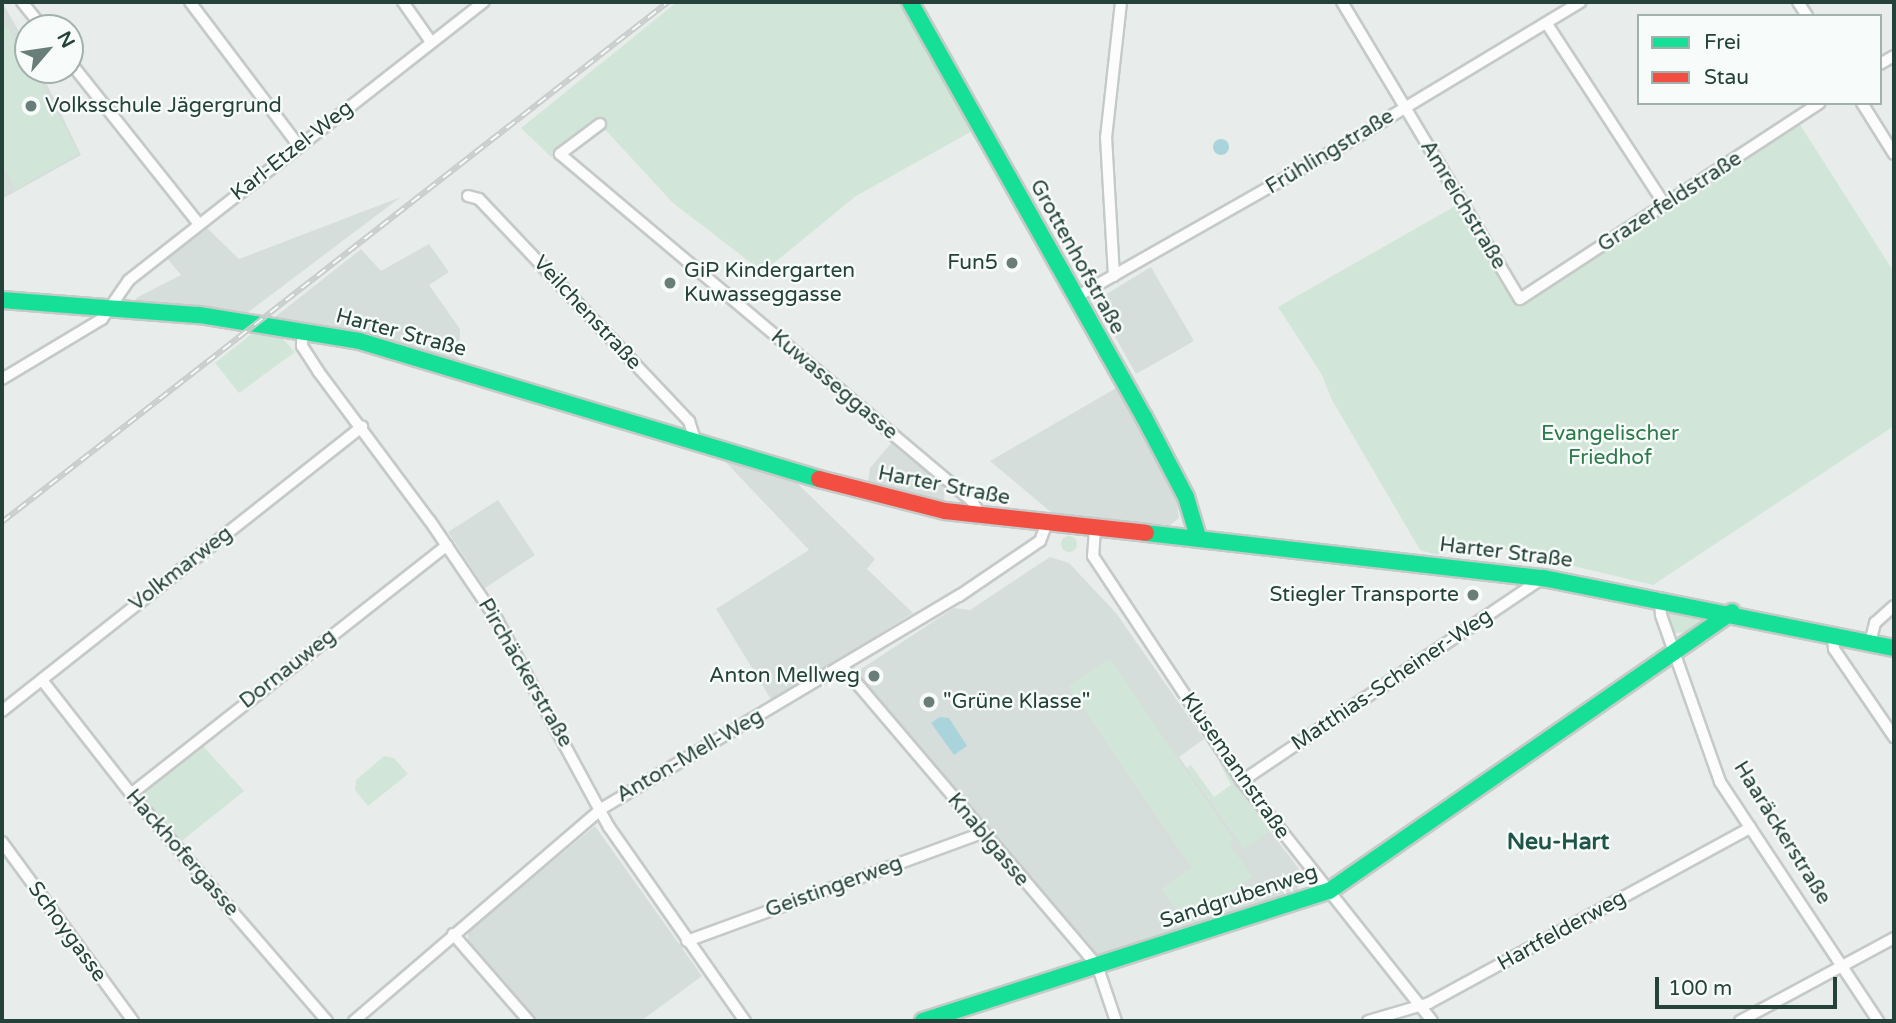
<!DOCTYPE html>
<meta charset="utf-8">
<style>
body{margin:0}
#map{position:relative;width:1896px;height:1023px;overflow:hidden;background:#e8edeb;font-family:"Varela Round",sans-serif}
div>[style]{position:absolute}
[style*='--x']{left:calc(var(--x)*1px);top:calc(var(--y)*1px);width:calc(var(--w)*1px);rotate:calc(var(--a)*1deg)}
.built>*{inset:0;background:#d6dedb}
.green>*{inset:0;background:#d1e6d8}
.round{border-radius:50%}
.water>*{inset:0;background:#a9d4db}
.roads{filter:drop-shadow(2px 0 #c5cac8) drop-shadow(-2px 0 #c5cac8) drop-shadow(0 2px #c5cac8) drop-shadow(0 -2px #c5cac8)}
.street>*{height:10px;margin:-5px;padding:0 5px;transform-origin:5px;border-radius:5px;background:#fcfcfc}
.fast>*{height:16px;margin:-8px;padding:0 8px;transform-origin:8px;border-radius:8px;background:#16e098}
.jam>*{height:16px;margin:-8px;padding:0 8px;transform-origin:8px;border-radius:8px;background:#f24e42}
.rail>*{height:6px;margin-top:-3px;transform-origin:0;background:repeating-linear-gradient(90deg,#f7fbf9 0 10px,#c9cdcc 0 20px);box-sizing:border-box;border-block:2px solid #c9cdcc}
.dots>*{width:19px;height:19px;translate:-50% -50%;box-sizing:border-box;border:4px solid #f7fbf9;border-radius:50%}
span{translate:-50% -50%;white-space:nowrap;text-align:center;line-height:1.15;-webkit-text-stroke:5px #f7fbf9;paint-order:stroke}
.poi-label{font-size:21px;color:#24423a}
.left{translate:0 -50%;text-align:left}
.right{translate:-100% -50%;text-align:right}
.street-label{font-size:21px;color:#24423a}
.park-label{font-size:21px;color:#2d7a4b}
.neighbourhood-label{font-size:23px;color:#1f5548;font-weight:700}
.frame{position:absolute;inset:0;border:4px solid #24423a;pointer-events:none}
.legend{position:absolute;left:1637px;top:14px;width:245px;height:91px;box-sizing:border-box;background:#f7fbf9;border:2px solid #a3b1ad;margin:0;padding:9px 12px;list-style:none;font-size:21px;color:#24423a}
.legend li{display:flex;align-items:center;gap:14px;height:35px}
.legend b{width:35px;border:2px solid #a3b1ad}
.north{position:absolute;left:14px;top:14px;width:70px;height:70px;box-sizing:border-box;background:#f7fbf9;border:2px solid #a3b1ad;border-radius:50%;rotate:61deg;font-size:19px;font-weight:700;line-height:28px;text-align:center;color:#24423a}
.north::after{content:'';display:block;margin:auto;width:24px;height:32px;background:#697e78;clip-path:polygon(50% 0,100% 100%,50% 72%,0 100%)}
.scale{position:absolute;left:1655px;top:977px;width:182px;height:32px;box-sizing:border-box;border:4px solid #24423a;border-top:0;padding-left:9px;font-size:21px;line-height:24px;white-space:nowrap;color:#24423a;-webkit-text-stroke:5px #f7fbf9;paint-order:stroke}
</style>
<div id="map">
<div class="built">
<i style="clip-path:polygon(2px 2px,28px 47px,28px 70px,40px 70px,81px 155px,2px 199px)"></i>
<i style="clip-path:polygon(401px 197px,231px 325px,121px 315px,138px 297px,181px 275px,166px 257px,205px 226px,239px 259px)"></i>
<i style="clip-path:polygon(429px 244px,449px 272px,429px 285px,460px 329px,459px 362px,361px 334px,275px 317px,361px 249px,381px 271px)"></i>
<i style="clip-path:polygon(1151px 267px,1194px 341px,1136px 374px,1095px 301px)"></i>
<i style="clip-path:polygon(1118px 387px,1177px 502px,1179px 518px,1170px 525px,1058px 518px,990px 461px)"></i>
<i style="clip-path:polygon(893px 441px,945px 484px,944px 501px,868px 482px,870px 468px)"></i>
<i style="clip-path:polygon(722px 458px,796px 482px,875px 559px,867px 569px,913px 613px,772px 701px,716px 609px,809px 550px)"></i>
<i style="clip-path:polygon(498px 500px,535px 555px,485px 588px,448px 532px)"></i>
<i style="clip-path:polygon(1050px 557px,1069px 563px,1116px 613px,1204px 739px,1179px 757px,1244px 847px,1270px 831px,1299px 869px,1298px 893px,1103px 956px,1089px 951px,860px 678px,861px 669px,954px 608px,970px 610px)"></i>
<i style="clip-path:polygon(595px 826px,702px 976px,641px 1021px,538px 1021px,468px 940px,468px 932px)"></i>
</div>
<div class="green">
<i style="clip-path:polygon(677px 2px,902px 2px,974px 130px,856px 196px,763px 272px,673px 203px,600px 124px,551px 157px,521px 128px)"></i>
<i style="clip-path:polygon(7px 25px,28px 70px,33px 70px,79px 153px,16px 189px,2px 164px,2px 28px)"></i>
<i style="clip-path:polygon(1799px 123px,1894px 272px,1894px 426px,1653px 585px,1565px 564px,1565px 557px,1453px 544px,1437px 555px,1420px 550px,1332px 400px,1321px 373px,1278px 307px,1457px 205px,1517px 304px,1521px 305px)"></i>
<i style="clip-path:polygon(254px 332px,280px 336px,295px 352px,239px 393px,215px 363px)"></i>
<i class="round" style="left:1061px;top:536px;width:16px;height:16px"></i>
<i style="clip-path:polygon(1668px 611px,1714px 619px,1701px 632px,1671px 633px)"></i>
<i style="clip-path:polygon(1110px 659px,1233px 840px,1229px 844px,1252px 877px,1186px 923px,1162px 889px,1192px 868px,1069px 686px)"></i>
<i style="clip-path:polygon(202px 745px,244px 791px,178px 844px,145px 805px,143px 795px)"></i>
<i style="clip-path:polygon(384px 756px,394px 758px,408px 774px,368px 806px,355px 790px,356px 780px)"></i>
<i style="clip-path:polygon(1218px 760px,1270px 831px,1244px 848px,1187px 768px,1191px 765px,1214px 797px,1231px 785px)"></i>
</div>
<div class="water">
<i class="round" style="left:1213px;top:139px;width:16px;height:16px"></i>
<i style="clip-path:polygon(940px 717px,949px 718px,967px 746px,954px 755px,931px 723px)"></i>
</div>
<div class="roads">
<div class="street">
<i style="--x:22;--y:2;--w:33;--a:51"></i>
<i style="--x:190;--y:2;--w:179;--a:52.9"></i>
<i style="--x:403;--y:2;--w:49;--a:55"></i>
<i style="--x:1342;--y:2;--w:346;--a:59.1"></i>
<i style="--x:1520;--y:299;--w:358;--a:-33.2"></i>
<i style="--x:1798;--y:2;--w:17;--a:57"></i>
<i style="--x:1547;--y:24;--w:216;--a:56.9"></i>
<i style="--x:70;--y:62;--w:207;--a:51.5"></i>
<i style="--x:1880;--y:64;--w:16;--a:-30"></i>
<i style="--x:1862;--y:103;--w:60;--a:57.9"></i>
<i style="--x:600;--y:124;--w:50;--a:143.1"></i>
<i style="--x:560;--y:154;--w:539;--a:40.11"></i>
<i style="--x:972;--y:501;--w:17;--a:59"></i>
<i style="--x:468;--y:196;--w:11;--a:15"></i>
<i style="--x:479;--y:199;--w:306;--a:46.6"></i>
<i style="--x:689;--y:421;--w:20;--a:72"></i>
<i style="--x:1114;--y:276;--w:138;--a:-93.3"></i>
<i style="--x:1106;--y:138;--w:137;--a:-83.7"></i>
<i style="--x:1076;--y:297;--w:309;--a:-29.6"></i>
<i style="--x:1345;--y:144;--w:275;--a:-31.1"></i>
<i style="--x:303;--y:330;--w:16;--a:94"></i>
<i style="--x:302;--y:346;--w:30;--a:57"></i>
<i style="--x:318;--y:371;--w:187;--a:53.3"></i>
<i style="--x:430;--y:521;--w:120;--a:55.9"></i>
<i style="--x:497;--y:620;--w:235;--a:61.6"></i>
<i style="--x:609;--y:827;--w:237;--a:55"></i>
<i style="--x:2;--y:379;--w:117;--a:-31"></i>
<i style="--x:102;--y:319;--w:47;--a:-55.3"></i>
<i style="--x:129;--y:280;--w:451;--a:-38.1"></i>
<i style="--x:1095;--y:529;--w:27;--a:94"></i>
<i style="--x:1093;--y:556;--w:270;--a:56.5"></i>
<i style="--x:1242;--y:781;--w:306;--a:51.6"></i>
<i style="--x:1660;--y:598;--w:17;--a:87"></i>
<i style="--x:1661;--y:615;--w:177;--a:70.5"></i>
<i style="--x:1720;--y:782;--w:287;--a:56.5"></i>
<i style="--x:1833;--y:635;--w:14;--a:86"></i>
<i style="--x:1834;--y:649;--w:107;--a:55.7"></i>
<i style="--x:1870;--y:643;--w:21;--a:-76"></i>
<i style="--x:1875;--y:623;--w:25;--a:-42"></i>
<i style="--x:843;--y:667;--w:392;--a:49.6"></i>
<i style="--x:1097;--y:965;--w:59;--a:71.3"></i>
<i style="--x:42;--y:680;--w:145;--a:52"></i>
<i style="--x:131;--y:794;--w:300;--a:49.2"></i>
<i style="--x:2;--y:711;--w:459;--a:-38.3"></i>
<i style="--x:1242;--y:781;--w:363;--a:-34"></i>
<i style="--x:131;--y:794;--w:402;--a:-38.2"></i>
<i style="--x:2;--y:842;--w:222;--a:53.8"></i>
<i style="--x:453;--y:934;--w:116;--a:48.9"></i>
<i style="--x:687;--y:941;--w:314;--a:-20.1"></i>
<i style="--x:354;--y:1021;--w:326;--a:-40.6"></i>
<i style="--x:601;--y:809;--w:417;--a:-30.8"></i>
<i style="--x:959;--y:596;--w:98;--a:-34.2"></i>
<i style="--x:1040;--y:541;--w:17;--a:-69"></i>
<i style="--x:1368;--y:1021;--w:64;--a:-16.4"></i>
<i style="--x:1429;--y:1003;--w:366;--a:-28.6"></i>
<i style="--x:1740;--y:1021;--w:175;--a:-28.3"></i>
</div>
<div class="fast">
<i style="--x:910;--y:2;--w:476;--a:60.6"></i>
<i style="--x:1144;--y:417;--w:90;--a:62.3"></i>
<i style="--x:1186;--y:497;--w:42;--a:73.3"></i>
<i style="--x:2;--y:300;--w:198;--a:4.4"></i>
<i style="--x:199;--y:315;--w:162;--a:9.2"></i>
<i style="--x:359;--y:341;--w:480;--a:16.7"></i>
<i style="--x:1146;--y:533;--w:400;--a:6.5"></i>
<i style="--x:1543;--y:578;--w:358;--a:11.3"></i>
<i style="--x:923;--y:1021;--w:426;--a:-17.8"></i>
<i style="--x:1329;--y:891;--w:490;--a:-34.7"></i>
</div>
<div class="jam">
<i style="--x:819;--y:479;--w:130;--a:14.3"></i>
<i style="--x:945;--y:511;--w:202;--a:6.2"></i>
</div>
</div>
<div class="rail">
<i style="--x:2;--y:522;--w:845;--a:-37.98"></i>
</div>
<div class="dots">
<i style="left:31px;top:106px;background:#697e78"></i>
<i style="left:1012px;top:263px;background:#697e78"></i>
<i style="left:670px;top:283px;background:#697e78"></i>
<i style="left:1473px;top:595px;background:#697e78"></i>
<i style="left:874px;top:676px;background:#697e78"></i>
<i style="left:929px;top:702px;background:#697e78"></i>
</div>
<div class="poi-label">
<span class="left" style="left:45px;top:106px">Volksschule Jägergrund</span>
<span class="right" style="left:998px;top:263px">Fun5</span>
<span class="left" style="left:684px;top:283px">GiP Kindergarten<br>Kuwasseggasse</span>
<span class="right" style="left:1459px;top:595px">Stiegler Transporte</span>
<span class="right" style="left:860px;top:676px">Anton Mellweg</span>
<span class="left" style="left:943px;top:702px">"Grüne Klasse"</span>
</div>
<div class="street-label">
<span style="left:292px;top:151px;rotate:-38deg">Karl-Etzel-Weg</span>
<span style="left:1330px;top:152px;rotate:-31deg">Frühlingstraße</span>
<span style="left:1670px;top:202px;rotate:-33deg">Grazerfeldstraße</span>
<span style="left:1463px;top:205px;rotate:59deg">Amreichstraße</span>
<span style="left:1077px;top:257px;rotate:61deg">Grottenhofstraße</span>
<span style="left:587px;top:313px;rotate:47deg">Veilchenstraße</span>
<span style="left:401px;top:333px;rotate:15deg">Harter Straße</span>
<span style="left:834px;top:385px;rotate:40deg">Kuwasseggasse</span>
<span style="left:944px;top:486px;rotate:11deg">Harter Straße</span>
<span style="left:1506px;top:553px;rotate:7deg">Harter Straße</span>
<span style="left:181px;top:569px;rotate:-38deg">Volkmarweg</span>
<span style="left:288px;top:669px;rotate:-38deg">Dornauweg</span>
<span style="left:525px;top:673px;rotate:60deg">Pirchäckerstraße</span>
<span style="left:1392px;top:680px;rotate:-34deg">Matthias-Scheiner-Weg</span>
<span style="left:690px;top:756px;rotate:-30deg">Anton-Mell-Weg</span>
<span style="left:1235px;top:766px;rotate:55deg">Klusemannstraße</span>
<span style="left:1782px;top:833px;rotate:58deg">Haaräckerstraße</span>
<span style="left:988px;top:840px;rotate:50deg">Knablgasse</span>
<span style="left:182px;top:853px;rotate:49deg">Hackhofergasse</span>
<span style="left:834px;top:887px;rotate:-20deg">Geistingerweg</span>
<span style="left:1239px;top:897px;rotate:-18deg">Sandgrubenweg</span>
<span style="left:1562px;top:931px;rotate:-29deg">Hartfelderweg</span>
<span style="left:67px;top:932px;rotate:54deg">Schoygasse</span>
</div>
<div class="park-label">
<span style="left:1610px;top:446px">Evangelischer<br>Friedhof</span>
</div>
<div class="neighbourhood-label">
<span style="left:1558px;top:842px">Neu-Hart</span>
</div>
<div class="frame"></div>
<ul class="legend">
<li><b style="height:9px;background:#16e098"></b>Frei</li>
<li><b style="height:9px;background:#f24e42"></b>Stau</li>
</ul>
<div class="north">N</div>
<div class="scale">100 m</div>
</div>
